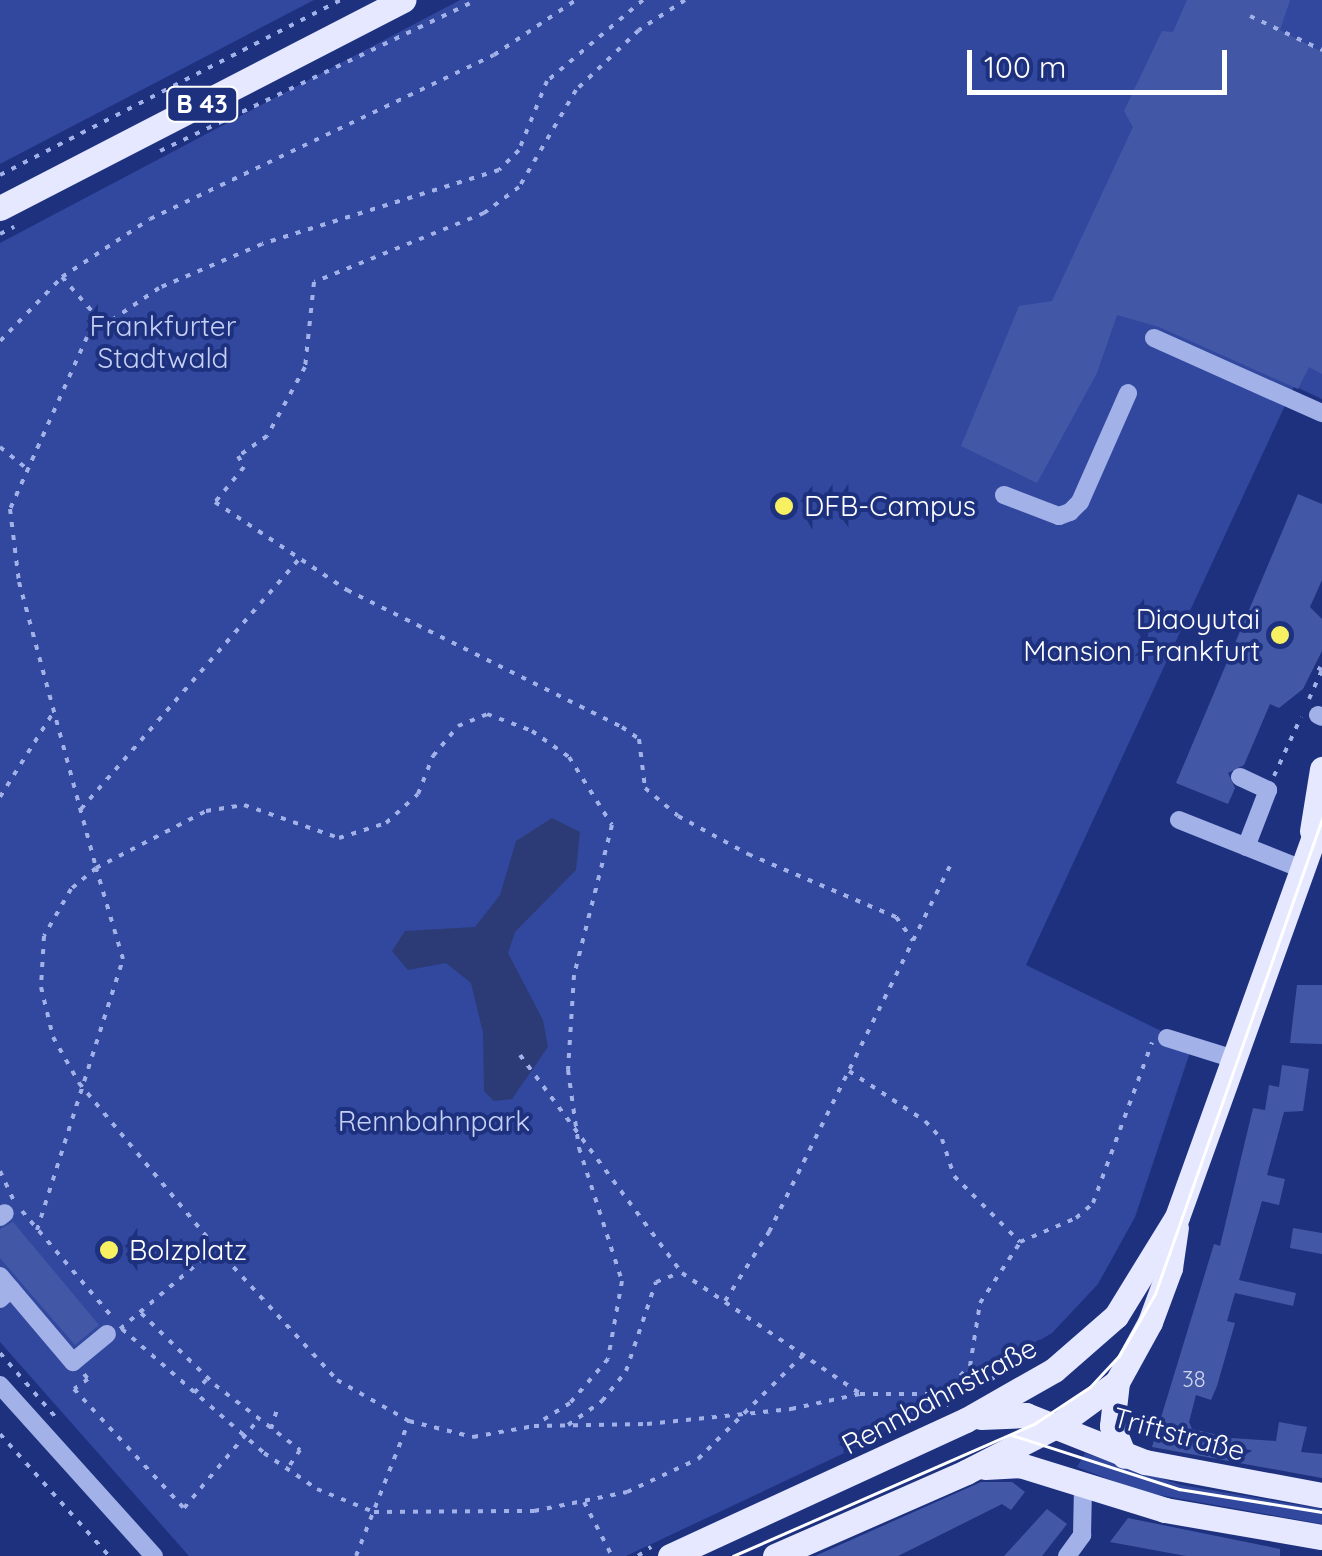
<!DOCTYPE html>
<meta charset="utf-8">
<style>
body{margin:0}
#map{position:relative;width:1322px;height:1556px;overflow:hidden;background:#1e317f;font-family:Quicksand,sans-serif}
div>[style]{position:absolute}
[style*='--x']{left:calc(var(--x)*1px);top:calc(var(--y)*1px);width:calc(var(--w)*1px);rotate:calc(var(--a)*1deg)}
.green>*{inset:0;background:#31489e}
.water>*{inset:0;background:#2c3b75}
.building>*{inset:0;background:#4258a7}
.path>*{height:4px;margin-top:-2px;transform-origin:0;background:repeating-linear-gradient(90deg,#a2b1e8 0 5px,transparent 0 13px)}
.minor>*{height:18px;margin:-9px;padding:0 9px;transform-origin:9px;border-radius:9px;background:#a2b1e8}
.major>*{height:25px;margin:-12.5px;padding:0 12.5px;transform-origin:12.5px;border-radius:12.5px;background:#e5e8fe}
.tram>*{height:2.5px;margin:-1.25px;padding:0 1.25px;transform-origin:1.25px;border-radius:1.25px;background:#fff}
.dots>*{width:28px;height:28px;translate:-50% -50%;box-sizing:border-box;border:5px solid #1e317f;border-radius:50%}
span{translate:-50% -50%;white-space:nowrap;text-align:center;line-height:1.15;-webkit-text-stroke:8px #1e317f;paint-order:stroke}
.number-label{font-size:22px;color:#d0d5e9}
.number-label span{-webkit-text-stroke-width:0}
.shield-label span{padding:2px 8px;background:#1e317f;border:2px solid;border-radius:8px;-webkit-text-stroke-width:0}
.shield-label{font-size:25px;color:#fff;font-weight:700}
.park-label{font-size:28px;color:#c6d0f6}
.poi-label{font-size:28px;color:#fff}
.left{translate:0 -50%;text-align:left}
.right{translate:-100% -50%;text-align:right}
.street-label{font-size:28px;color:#fff}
.scale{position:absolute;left:967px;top:50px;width:260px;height:45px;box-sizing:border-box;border:5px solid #fff;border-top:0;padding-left:12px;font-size:30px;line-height:35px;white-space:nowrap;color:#fff;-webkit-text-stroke:8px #1e317f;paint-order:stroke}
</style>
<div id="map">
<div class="green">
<i style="clip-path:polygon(0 0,314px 0,0 164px)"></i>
<i style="clip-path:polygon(460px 0,1322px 0,1322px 399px,1294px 386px,1026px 965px,1192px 1046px,1135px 1217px,1098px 1284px,1052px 1333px,872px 1440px,626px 1556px,189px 1556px,0 1342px,0 243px)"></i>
<i style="clip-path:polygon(1085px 1453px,1181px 1485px,1322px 1509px,1322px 1524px,1142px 1492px,1077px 1467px)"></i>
</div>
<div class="water">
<i style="clip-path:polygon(552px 818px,580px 832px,576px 870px,515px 932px,508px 953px,543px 1020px,548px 1047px,512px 1099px,494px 1101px,484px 1091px,483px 1033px,471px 983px,446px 963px,408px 970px,392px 951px,405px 931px,475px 927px,500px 895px,516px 841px)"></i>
</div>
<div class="building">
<i style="clip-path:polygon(1187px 0,1290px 0,1280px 30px,1322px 52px,1322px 374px,1309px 367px,1298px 389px,1159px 327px,1117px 315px,1097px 373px,1037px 483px,961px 446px,1019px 306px,1052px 301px,1133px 127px,1124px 111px,1162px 31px,1173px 32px)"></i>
<i style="clip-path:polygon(1298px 494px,1322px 504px,1322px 580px,1310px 607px,1322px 619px,1322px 651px,1303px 689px,1279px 708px,1270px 704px,1244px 765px,1228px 773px,1235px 788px,1228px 804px,1176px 783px)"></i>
<i style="clip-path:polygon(1297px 985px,1322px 985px,1322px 1044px,1290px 1043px)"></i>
<i style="clip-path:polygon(1282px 1065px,1309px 1069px,1303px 1111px,1284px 1112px,1267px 1175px,1285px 1179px,1279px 1205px,1262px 1201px,1239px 1280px,1296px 1293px,1293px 1306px,1235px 1293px,1227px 1321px,1235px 1323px,1217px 1386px,1211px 1400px,1196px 1395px,1189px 1422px,1192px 1429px,1231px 1438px,1276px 1441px,1279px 1422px,1307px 1427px,1301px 1452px,1322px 1454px,1322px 1478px,1152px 1447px,1214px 1244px,1220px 1246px,1253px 1108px,1265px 1110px,1269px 1085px,1279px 1087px)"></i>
<i style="clip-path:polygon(13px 1222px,99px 1325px,75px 1345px,0 1258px,0 1229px)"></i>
<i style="clip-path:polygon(1293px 1228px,1322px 1233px,1322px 1254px,1290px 1248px)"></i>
<i style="clip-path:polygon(981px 1482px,1012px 1482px,1025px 1492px,1011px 1510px,1002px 1504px,898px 1556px,815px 1556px)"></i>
<i style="clip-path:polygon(1047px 1509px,1067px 1524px,1042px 1556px,1004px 1556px)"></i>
<i style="clip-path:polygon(1128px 1518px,1280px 1549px,1280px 1556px,1186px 1556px,1110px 1542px)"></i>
</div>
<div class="path">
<i style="--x:643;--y:0;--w:126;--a:139.8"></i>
<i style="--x:547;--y:81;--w:74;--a:112.1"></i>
<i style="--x:519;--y:150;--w:28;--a:135"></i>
<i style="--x:499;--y:170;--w:248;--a:162.7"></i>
<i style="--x:262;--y:244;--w:112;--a:156.9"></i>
<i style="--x:159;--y:288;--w:87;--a:145.8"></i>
<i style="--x:87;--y:337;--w:188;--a:114.1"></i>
<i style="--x:10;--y:509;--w:74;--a:83"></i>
<i style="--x:19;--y:582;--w:296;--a:74.9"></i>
<i style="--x:96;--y:868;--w:33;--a:140"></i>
<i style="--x:71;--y:889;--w:54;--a:119.9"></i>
<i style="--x:44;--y:936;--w:51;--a:93.4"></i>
<i style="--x:41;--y:987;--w:51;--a:76.5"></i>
<i style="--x:53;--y:1037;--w:53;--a:60.5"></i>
<i style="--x:79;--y:1083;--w:214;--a:50.3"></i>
<i style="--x:216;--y:1248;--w:179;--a:47.5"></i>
<i style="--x:337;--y:1380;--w:83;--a:29.7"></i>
<i style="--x:409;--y:1421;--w:66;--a:14"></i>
<i style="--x:473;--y:1437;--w:62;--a:-10.2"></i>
<i style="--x:534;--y:1426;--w:113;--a:-1"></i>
<i style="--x:647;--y:1424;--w:145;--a:-5.9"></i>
<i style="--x:791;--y:1409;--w:71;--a:-12.3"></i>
<i style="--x:860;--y:1394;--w:82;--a:0"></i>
<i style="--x:942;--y:1394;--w:14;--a:60"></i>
<i style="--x:685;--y:0;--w:55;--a:146.9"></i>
<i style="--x:639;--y:30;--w:87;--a:136.4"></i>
<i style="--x:576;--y:90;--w:113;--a:120.4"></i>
<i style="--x:519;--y:187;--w:44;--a:143.4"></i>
<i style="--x:484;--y:213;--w:183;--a:157.9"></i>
<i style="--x:314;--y:282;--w:85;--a:96"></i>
<i style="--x:305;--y:367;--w:79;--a:118.8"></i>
<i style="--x:267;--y:436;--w:35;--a:145"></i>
<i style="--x:238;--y:456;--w:13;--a:61"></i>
<i style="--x:244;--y:467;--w:45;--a:129.6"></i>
<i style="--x:215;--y:502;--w:159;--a:33.7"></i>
<i style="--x:347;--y:590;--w:307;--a:26.5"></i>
<i style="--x:622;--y:727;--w:21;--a:35"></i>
<i style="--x:639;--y:739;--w:49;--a:83"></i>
<i style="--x:645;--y:788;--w:43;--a:40.3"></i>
<i style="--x:678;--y:816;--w:80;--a:28.5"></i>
<i style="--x:748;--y:854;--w:161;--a:23.1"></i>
<i style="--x:896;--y:917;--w:29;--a:54"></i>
<i style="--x:1250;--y:16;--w:80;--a:25.3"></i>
<i style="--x:160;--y:151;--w:350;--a:-25.5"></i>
<i style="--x:0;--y:175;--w:383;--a:-27.2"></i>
<i style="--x:0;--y:234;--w:16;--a:-27"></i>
<i style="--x:62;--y:277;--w:64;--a:48.8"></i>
<i style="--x:0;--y:341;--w:89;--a:-45.9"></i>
<i style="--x:62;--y:277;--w:105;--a:-33.4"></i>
<i style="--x:150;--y:219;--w:381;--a:-25.5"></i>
<i style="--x:494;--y:55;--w:99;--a:-33.9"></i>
<i style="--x:0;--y:447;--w:35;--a:39"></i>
<i style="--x:1309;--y:699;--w:32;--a:-66"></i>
<i style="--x:1322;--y:670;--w:7;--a:-153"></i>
<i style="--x:1274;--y:776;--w:65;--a:-65.4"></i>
<i style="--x:0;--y:797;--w:99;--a:-57.8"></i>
<i style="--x:81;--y:809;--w:333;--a:-48.9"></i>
<i style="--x:520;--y:1055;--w:272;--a:53.4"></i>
<i style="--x:682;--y:1273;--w:214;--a:34.1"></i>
<i style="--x:849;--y:1071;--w:91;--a:33.3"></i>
<i style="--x:925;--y:1121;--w:25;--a:47"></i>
<i style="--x:942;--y:1139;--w:39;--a:72"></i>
<i style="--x:954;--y:1176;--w:93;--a:45"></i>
<i style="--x:1020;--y:1242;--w:61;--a:-23.2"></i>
<i style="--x:1076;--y:1218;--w:23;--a:-41"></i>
<i style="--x:1093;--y:1203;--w:171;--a:-69.8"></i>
<i style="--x:0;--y:1171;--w:31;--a:65"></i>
<i style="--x:22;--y:1211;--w:140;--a:49.6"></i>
<i style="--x:37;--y:1230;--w:284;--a:-72.4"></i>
<i style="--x:123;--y:959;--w:95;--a:-106.5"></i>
<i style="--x:96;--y:868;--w:124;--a:-27.4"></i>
<i style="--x:206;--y:811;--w:38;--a:-9"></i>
<i style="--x:244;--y:805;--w:101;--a:19.2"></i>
<i style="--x:339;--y:838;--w:49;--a:-17.7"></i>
<i style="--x:386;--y:823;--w:43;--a:-42.2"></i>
<i style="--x:418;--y:794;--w:41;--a:-68.5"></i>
<i style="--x:433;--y:756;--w:39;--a:-50"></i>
<i style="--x:458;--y:726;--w:31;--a:-22"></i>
<i style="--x:487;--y:714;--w:48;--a:20.7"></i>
<i style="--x:532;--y:731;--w:45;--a:35.1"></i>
<i style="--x:569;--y:757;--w:80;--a:57.7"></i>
<i style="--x:612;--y:825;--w:155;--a:104.2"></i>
<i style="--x:574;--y:975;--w:95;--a:93.6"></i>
<i style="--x:568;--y:1070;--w:79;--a:82"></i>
<i style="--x:579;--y:1148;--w:140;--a:72.1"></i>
<i style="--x:622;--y:1281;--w:79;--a:100.2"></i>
<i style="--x:608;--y:1359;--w:58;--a:130.8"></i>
<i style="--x:570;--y:1403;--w:38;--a:148"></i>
<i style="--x:725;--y:1301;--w:82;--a:-57.5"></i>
<i style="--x:769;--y:1232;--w:411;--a:-63.7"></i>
<i style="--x:141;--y:1313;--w:103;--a:44.2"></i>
<i style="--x:215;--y:1385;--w:107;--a:37.4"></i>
<i style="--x:300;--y:1450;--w:23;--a:124"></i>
<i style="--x:120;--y:1329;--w:126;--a:-40.2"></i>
<i style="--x:122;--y:1329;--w:189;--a:41.1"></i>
<i style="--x:264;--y:1453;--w:64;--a:34.2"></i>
<i style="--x:317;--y:1489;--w:61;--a:22"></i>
<i style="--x:374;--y:1512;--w:160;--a:-0.4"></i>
<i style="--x:534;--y:1511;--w:95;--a:-11.5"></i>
<i style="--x:627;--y:1492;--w:78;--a:-24.9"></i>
<i style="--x:698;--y:1459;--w:148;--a:-44.7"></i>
<i style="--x:0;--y:1353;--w:90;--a:49.1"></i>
<i style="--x:970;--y:1366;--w:23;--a:50"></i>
<i style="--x:84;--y:1374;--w:6;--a:51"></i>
<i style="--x:88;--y:1379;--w:17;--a:144"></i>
<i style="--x:74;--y:1389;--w:162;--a:47.3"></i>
<i style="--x:184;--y:1508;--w:116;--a:-49.9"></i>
<i style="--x:990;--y:1380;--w:61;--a:-33.7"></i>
<i style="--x:194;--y:1393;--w:21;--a:-47"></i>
<i style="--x:942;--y:1394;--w:40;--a:-45"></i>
<i style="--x:970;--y:1366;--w:64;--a:-81"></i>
<i style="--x:980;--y:1303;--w:71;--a:-56.5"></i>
<i style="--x:568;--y:1425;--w:42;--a:-35.2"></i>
<i style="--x:602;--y:1401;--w:38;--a:-51"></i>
<i style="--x:626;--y:1371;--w:94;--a:-71.4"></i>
<i style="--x:656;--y:1282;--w:26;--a:-21"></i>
<i style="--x:271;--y:1429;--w:24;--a:-73"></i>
<i style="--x:0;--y:1434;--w:164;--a:48.2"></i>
<i style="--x:584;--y:1502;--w:61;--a:62.6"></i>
<i style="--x:356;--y:1556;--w:145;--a:-68.6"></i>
<i style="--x:638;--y:1556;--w:16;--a:-35"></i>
</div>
<div class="minor">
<i style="--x:1154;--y:338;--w:184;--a:24.1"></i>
<i style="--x:1004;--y:495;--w:59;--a:20.9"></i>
<i style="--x:1059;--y:516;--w:12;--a:-20"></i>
<i style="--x:1070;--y:512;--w:14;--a:-45"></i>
<i style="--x:1080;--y:502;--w:119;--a:-66.2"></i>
<i style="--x:1318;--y:715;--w:4;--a:27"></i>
<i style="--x:1240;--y:777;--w:31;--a:25"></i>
<i style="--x:1268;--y:790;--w:61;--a:111.1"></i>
<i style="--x:1179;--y:820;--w:132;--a:21.7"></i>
<i style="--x:1167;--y:1038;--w:70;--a:17.4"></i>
<i style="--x:0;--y:1217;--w:6;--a:-39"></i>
<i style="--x:0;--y:1276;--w:17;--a:50"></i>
<i style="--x:11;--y:1289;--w:15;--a:138"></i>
<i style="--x:11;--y:1289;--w:96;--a:49.7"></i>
<i style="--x:73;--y:1362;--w:44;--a:-39.5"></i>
<i style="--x:0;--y:1385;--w:230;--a:48"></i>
<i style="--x:1067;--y:1556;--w:26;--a:-54"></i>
<i style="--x:1082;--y:1535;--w:48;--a:-88.8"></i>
</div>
<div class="major">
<i style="--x:0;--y:208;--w:454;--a:-27.3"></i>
<i style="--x:1312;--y:831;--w:63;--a:-80.8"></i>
<i style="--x:1117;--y:1382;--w:44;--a:96.5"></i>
<i style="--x:1112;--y:1426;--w:32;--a:68"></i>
<i style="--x:981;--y:1417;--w:45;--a:-2.5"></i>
<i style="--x:1026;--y:1415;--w:128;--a:21.6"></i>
<i style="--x:1145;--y:1462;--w:180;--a:10.6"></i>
<i style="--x:985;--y:1467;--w:35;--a:-3"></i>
<i style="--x:1020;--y:1465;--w:152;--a:17.2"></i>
<i style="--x:1165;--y:1510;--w:159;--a:9.8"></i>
<i style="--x:670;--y:1556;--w:326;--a:-24.7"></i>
<i style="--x:966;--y:1420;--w:101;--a:-29.6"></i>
<i style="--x:1054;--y:1370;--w:82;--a:-41.1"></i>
<i style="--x:1116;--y:1316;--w:116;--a:-58.4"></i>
<i style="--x:1177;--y:1217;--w:427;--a:-70.2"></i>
<i style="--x:775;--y:1556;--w:209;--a:-23.7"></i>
<i style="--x:966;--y:1472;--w:103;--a:-27.1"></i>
<i style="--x:1058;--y:1425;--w:73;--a:-36.1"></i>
<i style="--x:1117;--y:1382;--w:68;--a:-61.2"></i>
<i style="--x:1150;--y:1322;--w:58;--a:-69.7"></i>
<i style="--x:1170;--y:1268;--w:41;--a:-81.7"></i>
</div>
<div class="tram">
<i style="--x:1012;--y:1435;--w:176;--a:17.9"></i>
<i style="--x:1179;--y:1489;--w:145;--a:9.1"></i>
<i style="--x:733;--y:1556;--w:329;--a:-23.7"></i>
<i style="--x:1034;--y:1424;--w:67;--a:-33.5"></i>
<i style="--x:1090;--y:1387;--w:42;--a:-46.9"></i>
<i style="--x:1119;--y:1356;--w:72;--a:-59.9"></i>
<i style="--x:1155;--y:1294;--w:504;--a:-70.63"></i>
</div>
<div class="dots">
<i style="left:784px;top:506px;background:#f7f061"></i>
<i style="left:1280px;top:635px;background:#f7f061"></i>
<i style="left:109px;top:1250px;background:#f7f061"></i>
</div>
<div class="number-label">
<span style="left:1194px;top:1380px">38</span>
</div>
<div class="shield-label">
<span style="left:202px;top:104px">B 43</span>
</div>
<div class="park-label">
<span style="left:163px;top:342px">Frankfurter<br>Stadtwald</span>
<span style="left:434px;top:1121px">Rennbahnpark</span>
</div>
<div class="poi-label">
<span class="left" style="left:804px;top:506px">DFB-Campus</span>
<span class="right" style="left:1260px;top:635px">Diaoyutai<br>Mansion Frankfurt</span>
<span class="left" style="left:129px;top:1250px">Bolzplatz</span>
</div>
<div class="street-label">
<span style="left:939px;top:1396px;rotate:-28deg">Rennbahnstraße</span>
<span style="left:1179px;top:1434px;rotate:15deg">Triftstraße</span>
</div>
<div class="scale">100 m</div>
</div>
